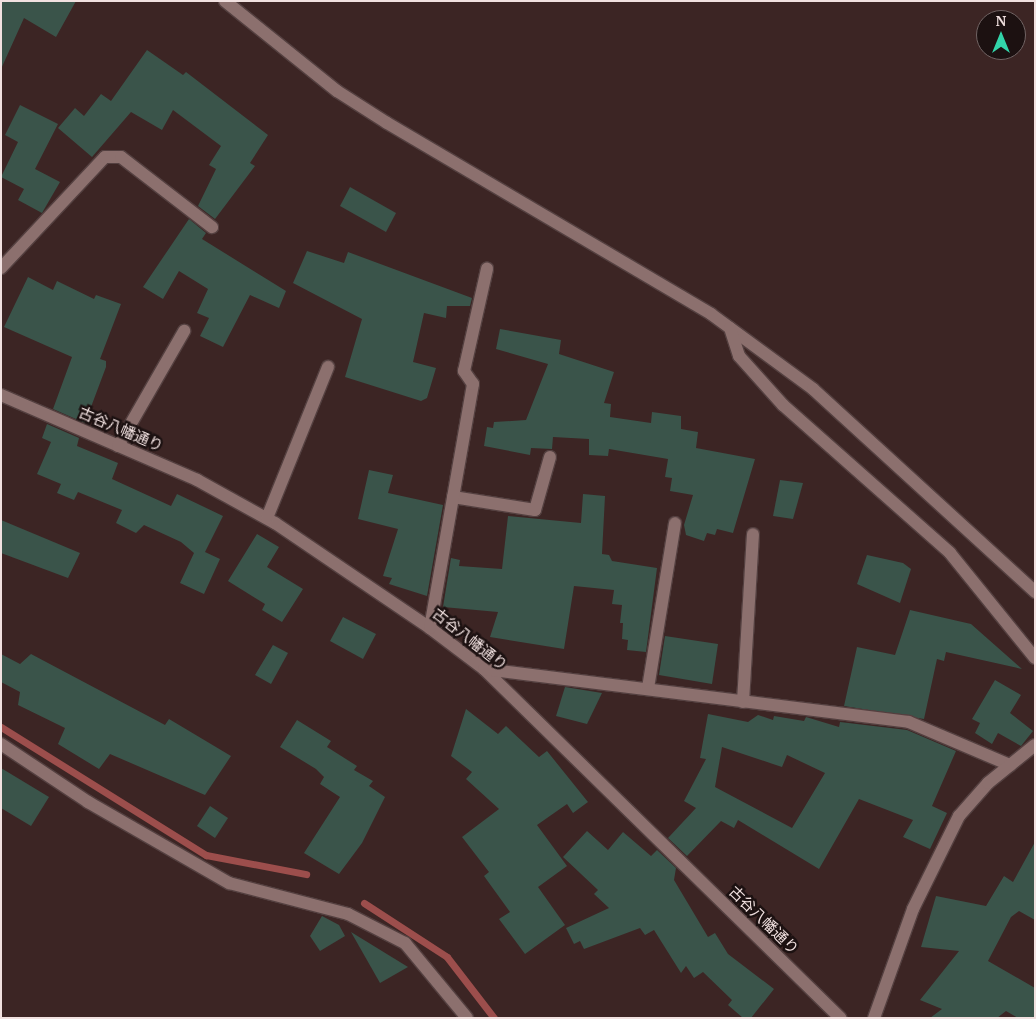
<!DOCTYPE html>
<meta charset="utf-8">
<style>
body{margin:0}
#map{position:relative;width:1036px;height:1019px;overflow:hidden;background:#3c2524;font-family:"PT Serif","Noto Sans JP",serif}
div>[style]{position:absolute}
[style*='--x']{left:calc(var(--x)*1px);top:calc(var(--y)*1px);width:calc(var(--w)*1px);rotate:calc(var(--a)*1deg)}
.stream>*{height:7px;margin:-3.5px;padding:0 3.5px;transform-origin:3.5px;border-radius:3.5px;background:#9c4e4c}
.building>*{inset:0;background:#3a544a}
.roads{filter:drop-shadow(1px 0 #544040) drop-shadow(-1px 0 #544040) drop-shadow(0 1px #544040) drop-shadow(0 -1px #544040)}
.minor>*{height:12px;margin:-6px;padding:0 6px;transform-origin:6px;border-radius:6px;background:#8c706e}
span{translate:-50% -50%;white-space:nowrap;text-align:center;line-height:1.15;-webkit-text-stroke:5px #1c1111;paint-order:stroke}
.street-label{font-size:15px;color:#f1e1e0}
.frame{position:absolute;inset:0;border:2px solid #f1e1e0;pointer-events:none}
.north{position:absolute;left:976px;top:10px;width:50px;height:50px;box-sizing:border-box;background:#1c1111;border:1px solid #716464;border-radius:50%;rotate:0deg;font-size:14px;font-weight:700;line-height:20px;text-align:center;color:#f1e1e0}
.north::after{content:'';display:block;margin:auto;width:18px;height:22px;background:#32d4a9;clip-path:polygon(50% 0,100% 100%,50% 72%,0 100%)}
</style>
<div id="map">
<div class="stream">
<i style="--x:1;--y:727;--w:242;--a:32"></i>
<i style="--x:206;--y:855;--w:102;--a:10.8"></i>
<i style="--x:364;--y:903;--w:99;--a:33"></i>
<i style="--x:447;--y:957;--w:77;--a:52.4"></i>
</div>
<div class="building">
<i style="clip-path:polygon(1px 1px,76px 1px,56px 37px,24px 18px,1px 69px)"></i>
<i style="clip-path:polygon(147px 50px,183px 75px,186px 72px,268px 135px,250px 163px,255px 166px,215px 219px,198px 206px,216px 169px,209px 165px,221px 146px,173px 110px,162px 130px,131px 112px,92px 157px,58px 128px,75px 108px,84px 116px,101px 94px,111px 101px)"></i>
<i style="clip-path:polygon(20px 105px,58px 124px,35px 169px,60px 182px,42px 213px,18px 200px,24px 189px,1px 177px,18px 142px,5px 135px)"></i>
<i style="clip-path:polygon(350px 187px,396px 213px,386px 232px,340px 206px)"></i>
<i style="clip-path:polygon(189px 219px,206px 233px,202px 239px,286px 291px,279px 308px,250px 295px,223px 347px,200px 336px,209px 318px,197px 313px,208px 289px,179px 271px,163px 299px,143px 287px)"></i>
<i style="clip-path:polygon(307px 251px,344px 263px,348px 252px,472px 298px,470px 306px,447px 306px,446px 318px,424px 313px,413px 362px,436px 368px,427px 398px,421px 401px,345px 377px,362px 319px,293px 283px)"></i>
<i style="clip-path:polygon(28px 277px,53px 290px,57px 281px,94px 299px,96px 295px,121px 304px,100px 359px,106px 361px,106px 367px,85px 423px,53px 409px,72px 357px,4px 327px)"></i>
<i style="clip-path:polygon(500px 329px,561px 340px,559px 354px,614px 372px,604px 403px,611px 404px,610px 417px,651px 423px,652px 412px,681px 416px,681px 429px,698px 432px,696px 448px,755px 459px,733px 533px,717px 529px,715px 535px,707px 533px,704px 541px,686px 535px,684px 525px,693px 495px,670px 491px,672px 478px,665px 477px,668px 459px,609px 449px,608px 456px,589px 455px,589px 439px,553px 437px,552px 449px,531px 448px,530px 455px,484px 446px,487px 427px,493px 428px,494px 422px,526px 420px,548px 364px,496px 349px)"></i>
<i style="clip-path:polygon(47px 424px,79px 438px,77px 446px,118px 463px,112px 479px,171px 506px,177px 494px,223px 516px,205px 552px,220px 559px,204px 594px,180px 583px,194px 553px,181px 542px,144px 525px,136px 533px,116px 523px,122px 510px,78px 492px,74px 500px,57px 493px,61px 484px,37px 474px,51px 442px,42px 438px)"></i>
<i style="clip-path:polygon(369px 470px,393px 475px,388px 493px,443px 505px,427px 596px,389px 584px,392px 578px,383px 576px,398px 529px,358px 519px)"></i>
<i style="clip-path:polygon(780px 480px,803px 483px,793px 519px,773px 516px)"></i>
<i style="clip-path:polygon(583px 494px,605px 496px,602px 554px,609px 555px,612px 561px,657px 568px,646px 652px,627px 650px,628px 640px,622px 639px,623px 623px,620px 623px,622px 605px,612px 604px,614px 590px,574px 586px,564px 649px,490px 637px,498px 612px,443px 607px,451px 558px,460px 560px,459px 566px,502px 569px,508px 516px,581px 523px)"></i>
<i style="clip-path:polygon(1px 520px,80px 553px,68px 578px,1px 553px)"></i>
<i style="clip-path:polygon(257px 534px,279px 547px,267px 567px,303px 589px,282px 622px,262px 610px,265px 604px,228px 581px)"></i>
<i style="clip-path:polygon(867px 555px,903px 563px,911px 569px,900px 603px,857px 584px)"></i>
<i style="clip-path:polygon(910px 610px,971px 624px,1022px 669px,946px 652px,944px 661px,937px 659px,924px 719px,844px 706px,857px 647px,895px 655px)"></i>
<i style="clip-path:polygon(343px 617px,376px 634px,363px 659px,330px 641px)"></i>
<i style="clip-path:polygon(665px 636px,718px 644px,712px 684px,659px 675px)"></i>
<i style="clip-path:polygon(273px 645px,288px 653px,271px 684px,255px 675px)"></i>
<i style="clip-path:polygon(1px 654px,20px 664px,31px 654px,165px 725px,169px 719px,231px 756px,205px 795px,110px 754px,99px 769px,58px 744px,65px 728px,18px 705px,20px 692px,1px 682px)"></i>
<i style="clip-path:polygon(995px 680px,1021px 695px,1010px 713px,1033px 731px,1021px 746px,998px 733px,992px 744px,975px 733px,980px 723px,972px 719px)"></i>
<i style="clip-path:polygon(565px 687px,602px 693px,587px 724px,556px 716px)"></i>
<i style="clip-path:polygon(466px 709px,498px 734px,506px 726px,539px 757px,547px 751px,588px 802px,573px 813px,567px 804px,537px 825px,567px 866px,538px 887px,565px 925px,525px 954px,499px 919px,510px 912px,484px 876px,489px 872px,462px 837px,499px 809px,466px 779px,472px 772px,451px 756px)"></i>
<i style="clip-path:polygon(evenodd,708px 714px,748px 722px,758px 715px,773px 720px,774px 716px,804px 721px,806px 717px,839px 727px,840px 722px,907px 730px,956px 751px,932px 806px,947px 813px,930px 849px,903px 837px,913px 820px,859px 799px,819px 869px,738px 820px,734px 828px,721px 821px,687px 856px,668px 838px,696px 808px,684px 801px,706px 759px,700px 758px,708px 714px,722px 747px,782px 767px,787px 755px,825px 773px,792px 828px,715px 787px,722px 747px)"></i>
<i style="clip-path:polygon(297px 720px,331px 741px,327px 747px,357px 766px,354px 770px,373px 781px,369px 786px,385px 797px,362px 843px,339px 874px,304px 853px,340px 797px,320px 784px,324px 777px,316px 769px,280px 747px)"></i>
<i style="clip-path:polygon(1px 768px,49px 797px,31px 826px,1px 808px)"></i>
<i style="clip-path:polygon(210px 806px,228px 818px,215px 838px,197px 826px)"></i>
<i style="clip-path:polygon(587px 831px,608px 850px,623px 832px,651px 856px,657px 850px,676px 868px,674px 880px,708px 937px,715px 933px,728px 954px,774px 989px,751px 1018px,743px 1018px,728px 1005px,732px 1000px,703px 972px,694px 978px,686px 966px,681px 973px,654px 930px,645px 935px,640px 928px,584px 949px,580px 941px,574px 944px,566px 928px,609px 908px,594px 894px,598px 890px,563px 857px)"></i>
<i style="clip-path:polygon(1035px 842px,1035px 920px,1019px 911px,1011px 917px,988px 961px,1035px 988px,1035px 1018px,1018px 1018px,1006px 1011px,997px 1018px,930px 1018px,942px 1009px,920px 1000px,959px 951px,921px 947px,936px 896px,986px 906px,1004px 876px,1013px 882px)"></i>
<i style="clip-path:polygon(322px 916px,339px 925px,345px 936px,320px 951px,310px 936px)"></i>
<i style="clip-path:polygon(351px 932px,408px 967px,380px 983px)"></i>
</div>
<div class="roads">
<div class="minor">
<i style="--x:225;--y:1;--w:144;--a:38.8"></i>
<i style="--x:337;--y:91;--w:59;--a:32.6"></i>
<i style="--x:387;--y:123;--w:376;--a:30.5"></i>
<i style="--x:711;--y:314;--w:127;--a:36.3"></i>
<i style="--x:813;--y:389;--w:301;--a:42.4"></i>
<i style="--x:1;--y:268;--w:152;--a:-46.9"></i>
<i style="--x:105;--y:157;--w:16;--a:0"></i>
<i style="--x:121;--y:157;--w:115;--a:37.6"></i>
<i style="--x:730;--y:328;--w:29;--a:72"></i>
<i style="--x:739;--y:356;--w:66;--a:48.1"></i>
<i style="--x:783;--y:405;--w:223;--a:41.5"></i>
<i style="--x:950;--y:553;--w:135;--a:51"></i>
<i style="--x:1;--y:395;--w:214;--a:23.4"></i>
<i style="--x:197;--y:480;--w:89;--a:28.9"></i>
<i style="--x:275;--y:523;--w:187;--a:34.1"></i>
<i style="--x:430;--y:628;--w:68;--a:37.2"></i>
<i style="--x:484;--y:669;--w:499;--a:44.4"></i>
<i style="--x:118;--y:446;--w:133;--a:-60.1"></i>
<i style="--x:453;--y:497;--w:83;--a:9"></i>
<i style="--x:535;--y:510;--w:55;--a:-74.2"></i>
<i style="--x:267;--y:518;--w:163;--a:-68"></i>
<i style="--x:430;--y:628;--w:248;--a:-80"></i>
<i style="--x:473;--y:384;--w:16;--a:-125"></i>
<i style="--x:464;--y:371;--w:105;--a:-77.3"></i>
<i style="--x:484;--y:669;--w:428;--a:7.1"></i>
<i style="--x:909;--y:722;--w:110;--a:23.1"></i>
<i style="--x:648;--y:688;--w:167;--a:-80.7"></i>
<i style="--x:743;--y:702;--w:168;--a:-86.6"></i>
<i style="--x:1;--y:744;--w:105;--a:33.7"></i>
<i style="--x:88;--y:802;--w:163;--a:29.9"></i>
<i style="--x:229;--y:883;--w:123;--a:14.6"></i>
<i style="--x:348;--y:914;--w:64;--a:27"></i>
<i style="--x:405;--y:943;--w:97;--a:50.4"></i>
<i style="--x:874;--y:1018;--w:116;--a:-70.3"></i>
<i style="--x:913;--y:909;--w:104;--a:-63.7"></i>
<i style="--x:959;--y:816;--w:44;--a:-48.7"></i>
<i style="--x:988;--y:783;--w:60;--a:-39"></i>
</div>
</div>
<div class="street-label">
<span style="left:121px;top:429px;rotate:23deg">古谷八幡通り</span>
<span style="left:470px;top:639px;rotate:38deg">古谷八幡通り</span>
<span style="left:764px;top:920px;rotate:44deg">古谷八幡通り</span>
</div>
<div class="frame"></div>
<div class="north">N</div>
</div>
